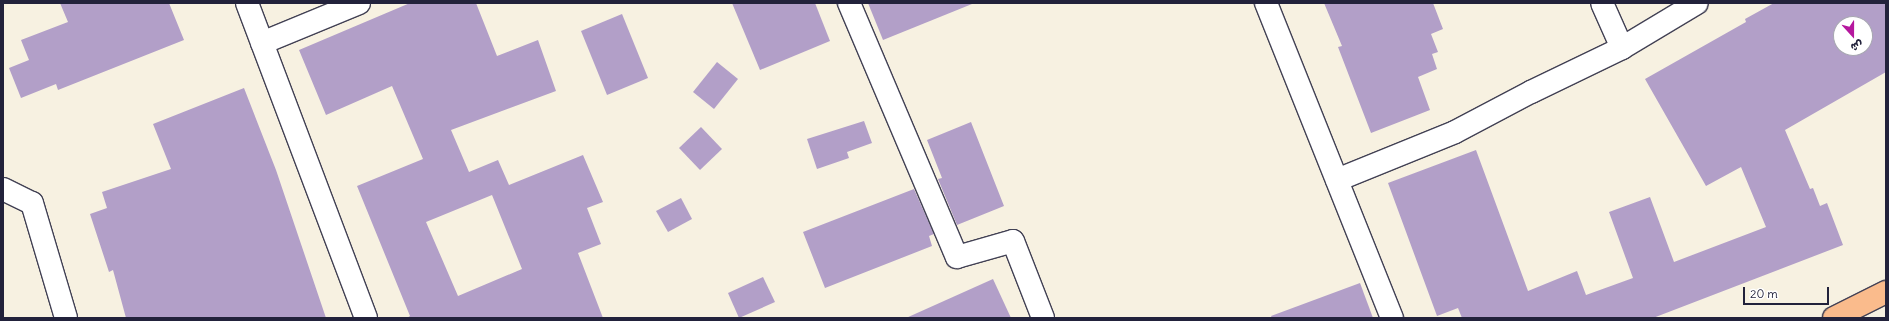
<!DOCTYPE html>
<meta charset="utf-8">
<style>
body{margin:0}
#map{position:relative;width:1889px;height:321px;overflow:hidden;background:#f7f1e1;font-family:Delius,"Playpen Sans Arabic",sans-serif}
div>[style]{position:absolute}
[style*='--x']{left:calc(var(--x)*1px);top:calc(var(--y)*1px);width:calc(var(--w)*1px);rotate:calc(var(--a)*1deg)}
.building>*{inset:0;background:#b29fc8}
.roads{filter:drop-shadow(1px 0 #424154) drop-shadow(-1px 0 #424154) drop-shadow(0 1px #424154) drop-shadow(0 -1px #424154)}
.street>*{height:22px;margin:-11px;padding:0 11px;transform-origin:11px;border-radius:11px;background:#fff}
.primary>*{height:22px;margin:-11px;padding:0 11px;transform-origin:11px;border-radius:11px;background:#fabb8c}
span{translate:-50% -50%;white-space:nowrap;text-align:center;line-height:1.15;-webkit-text-stroke:3px #fff;paint-order:stroke}
.frame{position:absolute;inset:0;border:4px solid #22223b;pointer-events:none}
.north{position:absolute;left:1833px;top:16px;width:40px;height:40px;box-sizing:border-box;background:#fff;border:1px solid #a7a7b1;border-radius:50%;rotate:159deg;font-size:11px;font-weight:700;line-height:16px;text-align:center;color:#22223b}
.north::after{content:'';display:block;margin:auto;width:14px;height:18px;background:#b5179e;clip-path:polygon(50% 0,100% 100%,50% 72%,0 100%)}
.scale{position:absolute;left:1743px;top:287px;width:86px;height:18px;box-sizing:border-box;border:2px solid #22223b;border-top:0;padding-left:5px;font-size:12px;line-height:14px;white-space:nowrap;color:#22223b;-webkit-text-stroke:3px #fff;paint-order:stroke}
</style>
<div id="map">
<div class="building">
<i style="clip-path:polygon(60px 3px,169px 3px,184px 40px,58px 90px,56px 84px,21px 98px,9px 68px,29px 60px,21px 40px,68px 22px)"></i>
<i style="clip-path:polygon(evenodd,410px 3px,476px 3px,497px 56px,538px 40px,556px 91px,451px 130px,469px 172px,498px 160px,509px 185px,583px 155px,603px 202px,587px 208px,601px 244px,578px 253px,603px 318px,407px 318px,410px 316px,357px 186px,423px 159px,392px 86px,326px 115px,299px 50px,410px 3px,492px 195px,522px 269px,458px 296px,426px 222px,492px 195px)"></i>
<i style="clip-path:polygon(732px 3px,815px 3px,830px 41px,760px 70px)"></i>
<i style="clip-path:polygon(868px 3px,972px 3px,972px 4px,883px 40px)"></i>
<i style="clip-path:polygon(1324px 3px,1433px 3px,1443px 29px,1431px 34px,1438px 52px,1432px 54px,1437px 69px,1418px 77px,1430px 110px,1371px 133px,1338px 47px,1342px 46px)"></i>
<i style="clip-path:polygon(evenodd,1774px 3px,1886px 3px,1886px 72px,1785px 130px,1810px 189px,1813px 188px,1820px 206px,1827px 203px,1843px 245px,1653px 318px,1462px 318px,1458px 308px,1437px 316px,1388px 183px,1476px 150px,1528px 291px,1577px 271px,1586px 295px,1633px 278px,1609px 212px,1650px 197px,1674px 262px,1766px 227px,1741px 167px,1706px 186px,1645px 79px,1746px 22px,1745px 19px,1774px 3px,1841px 24px,1865px 24px,1865px 48px,1841px 48px,1841px 24px)"></i>
<i style="clip-path:polygon(622px 14px,648px 78px,607px 95px,581px 31px)"></i>
<i style="clip-path:polygon(717px 62px,738px 79px,714px 109px,693px 92px)"></i>
<i style="clip-path:polygon(244px 88px,276px 170px,326px 318px,126px 318px,113px 270px,109px 272px,90px 214px,107px 208px,102px 192px,171px 169px,153px 124px)"></i>
<i style="clip-path:polygon(864px 121px,872px 143px,847px 152px,849px 158px,817px 169px,807px 139px)"></i>
<i style="clip-path:polygon(971px 122px,1004px 206px,957px 225px,938px 179px,942px 178px,927px 140px)"></i>
<i style="clip-path:polygon(701px 127px,722px 149px,700px 170px,679px 148px)"></i>
<i style="clip-path:polygon(914px 189px,934px 234px,929px 236px,932px 246px,825px 288px,803px 232px)"></i>
<i style="clip-path:polygon(681px 198px,692px 219px,668px 232px,656px 211px)"></i>
<i style="clip-path:polygon(763px 277px,775px 302px,739px 318px,728px 293px)"></i>
<i style="clip-path:polygon(993px 279px,1011px 318px,906px 318px)"></i>
<i style="clip-path:polygon(1360px 283px,1373px 318px,1272px 318px,1271px 316px)"></i>
</div>
<div class="roads">
<div class="street">
<i style="--x:247;--y:3;--w:337;--a:69.3"></i>
<i style="--x:849;--y:3;--w:276;--a:67"></i>
<i style="--x:957;--y:257;--w:58;--a:-15.9"></i>
<i style="--x:1013;--y:241;--w:83;--a:68.7"></i>
<i style="--x:1266;--y:3;--w:339;--a:68.2"></i>
<i style="--x:262;--y:43;--w:105;--a:-22.4"></i>
<i style="--x:1622;--y:48;--w:87;--a:-31"></i>
<i style="--x:1337;--y:180;--w:127;--a:-22.1"></i>
<i style="--x:1455;--y:132;--w:86;--a:-27.8"></i>
<i style="--x:1531;--y:92;--w:101;--a:-25.8"></i>
<i style="--x:1622;--y:48;--w:49;--a:-114"></i>
<i style="--x:3;--y:189;--w:32;--a:26"></i>
<i style="--x:32;--y:203;--w:120;--a:73.5"></i>
</div>
<div class="primary">
<i style="--x:1834;--y:318;--w:58;--a:-26.6"></i>
</div>
</div>
<div class="frame"></div>
<div class="north">ش</div>
<div class="scale">20 m</div>
</div>
